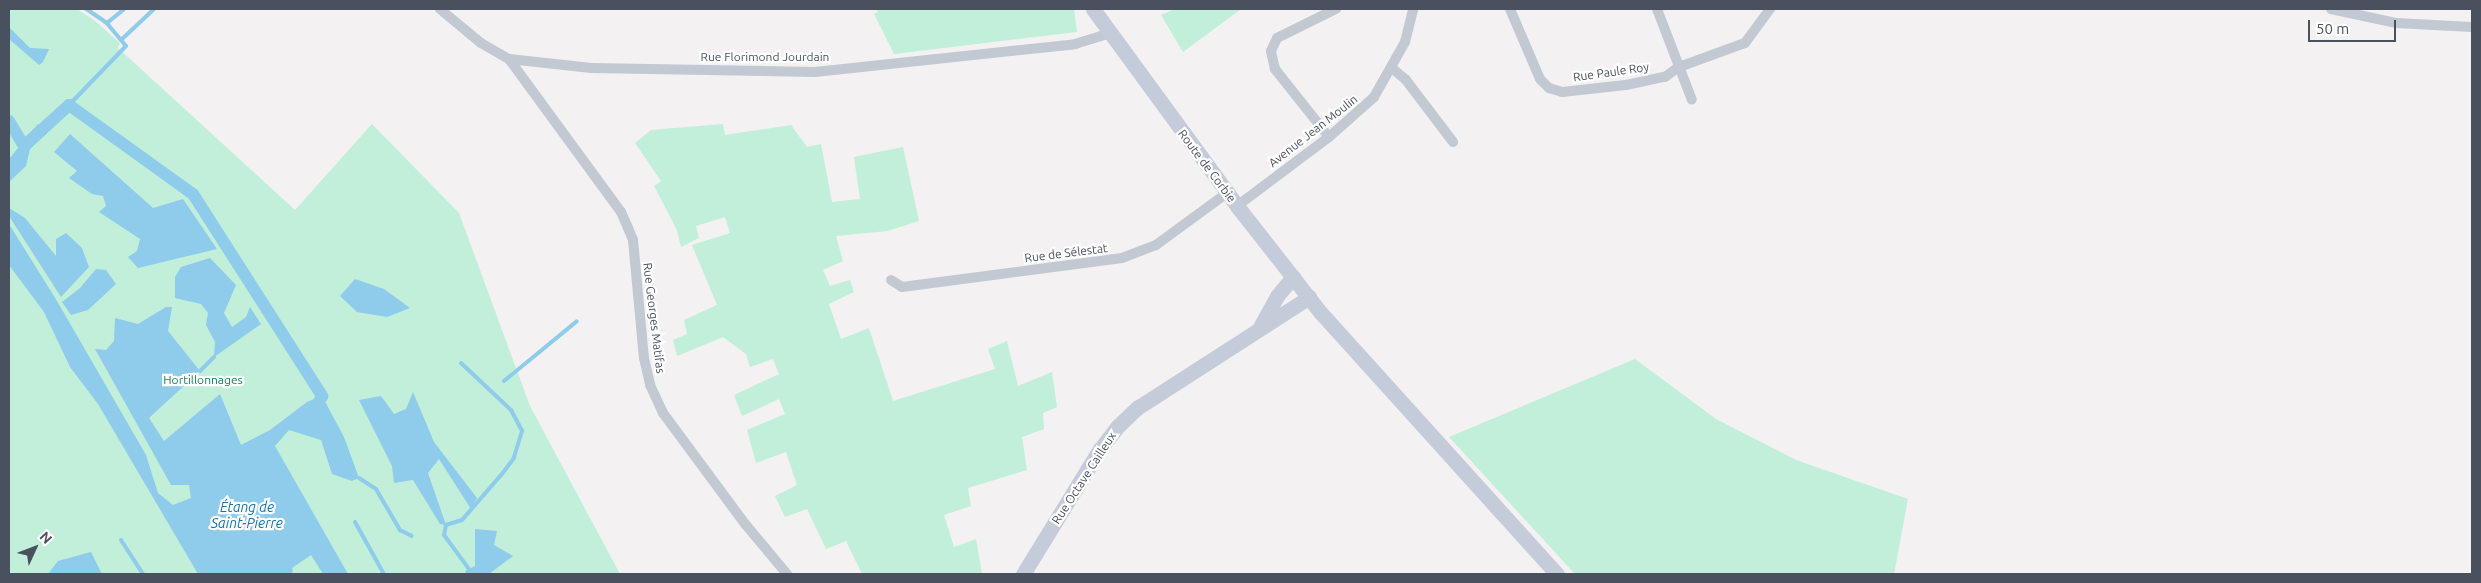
<!DOCTYPE html>
<meta charset="utf-8">
<style>
body{margin:0}
#map{position:relative;width:2481px;height:583px;overflow:hidden;background:#f3f1f1;font-family:Ubuntu,sans-serif}
div>[style]{position:absolute}
[style*='--x']{left:calc(var(--x)*1px);top:calc(var(--y)*1px);width:calc(var(--w)*1px);rotate:calc(var(--a)*1deg)}
.green>*{inset:0;background:#c1efd9}
.water>*{inset:0;background:#8fcbeb}
.stream>*{height:4px;margin:-2px;padding:0 2px;transform-origin:2px;border-radius:2px;background:#8fcbeb}
.canal>*{height:12px;margin:-6px;padding:0 6px;transform-origin:6px;border-radius:6px;background:#8fcbeb}
.street>*{height:10px;margin:-5px;padding:0 5px;transform-origin:5px;border-radius:5px;background:#c2c9d2}
.secondary>*{height:15px;margin:-7.5px;padding:0 7.5px;transform-origin:7.5px;border-radius:7.5px;background:#c4cbd9}
span{translate:-50% -50%;white-space:nowrap;text-align:center;line-height:1.15;-webkit-text-stroke:4.5px #fff;paint-order:stroke}
.street-label{font-size:12px;color:#49515e}
.park-label{font-size:12px;color:#19805a}
.water-label{font-size:14px;color:#0f75ab;font-style:italic}
.frame{position:absolute;inset:0;border:10px solid #49515e;pointer-events:none}
.north{position:absolute;left:10px;top:523px;width:50px;height:50px;-webkit-text-stroke:4px #fff;paint-order:stroke;rotate:47deg;font-size:14px;font-weight:700;line-height:20px;text-align:center;color:#49515e}
.north::after{content:'';display:block;margin:auto;width:18px;height:22px;background:#49515e;clip-path:polygon(50% 0,100% 100%,50% 72%,0 100%)}
.scale{position:absolute;left:2308px;top:20px;width:88px;height:22px;box-sizing:border-box;border:2px solid #49515e;border-top:0;padding-left:6px;font-size:15px;line-height:18px;white-space:nowrap;color:#49515e;-webkit-text-stroke:4px #fff;paint-order:stroke}
</style>
<div id="map">
<div class="green">
<i style="clip-path:polygon(9px 9px,77px 9px,95px 21px,120px 43px,118px 48px,295px 210px,372px 124px,459px 213px,530px 406px,620px 574px,9px 574px)"></i>
<i style="clip-path:polygon(876px 9px,1074px 9px,1077px 32px,894px 54px,874px 14px,878px 12px)"></i>
<i style="clip-path:polygon(1175px 9px,1241px 9px,1183px 52px,1161px 15px)"></i>
<i style="clip-path:polygon(723px 124px,725px 135px,791px 125px,807px 147px,821px 144px,832px 202px,860px 199px,854px 157px,903px 147px,919px 221px,887px 231px,836px 236px,843px 261px,823px 270px,830px 286px,850px 280px,854px 292px,829px 304px,841px 339px,869px 328px,893px 401px,995px 369px,988px 349px,1007px 341px,1018px 386px,1052px 372px,1057px 407px,1043px 413px,1044px 429px,1022px 437px,1027px 470px,968px 488px,971px 506px,944px 515px,954px 547px,976px 539px,982px 574px,862px 574px,846px 541px,826px 549px,807px 509px,785px 517px,775px 496px,797px 485px,786px 452px,756px 463px,747px 430px,785px 414px,779px 399px,742px 416px,734px 395px,779px 374px,773px 359px,750px 367px,746px 354px,723px 337px,677px 356px,673px 340px,687px 334px,684px 320px,717px 305px,692px 245px,730px 233px,725px 217px,696px 226px,699px 238px,681px 247px,677px 230px,654px 186px,661px 181px,635px 143px,651px 130px)"></i>
<i style="clip-path:polygon(1635px 359px,1716px 419px,1796px 460px,1908px 499px,1894px 574px,1575px 574px,1449px 437px)"></i>
</div>
<div class="water">
<i style="clip-path:polygon(9px 27px,30px 48px,49px 49px,43px 62px,39px 65px,9px 39px)"></i>
<i style="clip-path:polygon(38px 124px,47px 133px,30px 149px,26px 166px,9px 182px,9px 159px)"></i>
<i style="clip-path:polygon(70px 134px,153px 208px,183px 199px,217px 249px,138px 268px,128px 257px,137px 251px,140px 239px,99px 212px,106px 206px,103px 196px,92px 194px,69px 178px,77px 171px,54px 152px)"></i>
<i style="clip-path:polygon(9px 208px,25px 218px,56px 256px,56px 239px,66px 233px,82px 248px,89px 267px,61px 297px,9px 216px)"></i>
<i style="clip-path:polygon(9px 224px,57px 301px,146px 455px,158px 493px,173px 505px,191px 498px,189px 485px,171px 485px,95px 349px,106px 350px,114px 341px,115px 318px,138px 324px,166px 307px,172px 307px,168px 331px,200px 371px,149px 418px,164px 441px,220px 394px,241px 445px,270px 430px,307px 402px,322px 396px,344px 437px,359px 478px,352px 481px,332px 474px,321px 440px,289px 430px,275px 446px,348px 574px,323px 574px,311px 555px,292px 568px,293px 572px,290px 574px,198px 574px,98px 404px,70px 367px,44px 312px,9px 265px)"></i>
<i style="clip-path:polygon(210px 258px,236px 285px,224px 313px,232px 327px,246px 317px,250px 307px,261px 324px,214px 357px,215px 342px,206px 325px,208px 313px,201px 304px,175px 298px,175px 277px,181px 267px)"></i>
<i style="clip-path:polygon(96px 269px,106px 270px,116px 284px,88px 310px,71px 315px,62px 302px,80px 288px)"></i>
<i style="clip-path:polygon(355px 279px,384px 289px,410px 308px,387px 317px,357px 312px,340px 296px)"></i>
<i style="clip-path:polygon(413px 392px,434px 442px,477px 498px,471px 509px,439px 459px,428px 473px,446px 525px,440px 524px,413px 480px,394px 483px,392px 466px,359px 400px,381px 396px,394px 414px,406px 409px)"></i>
<i style="clip-path:polygon(475px 529px,497px 531px,494px 545px,513px 556px,489px 574px,466px 574px,465px 571px,475px 566px)"></i>
<i style="clip-path:polygon(91px 552px,102px 574px,48px 574px,58px 561px)"></i>
</div>
<div class="stream">
<i style="--x:107;--y:23;--w:22;--a:-39"></i>
<i style="--x:121;--y:40;--w:45;--a:-43.2"></i>
<i style="--x:69;--y:105;--w:82;--a:-46"></i>
<i style="--x:126;--y:46;--w:30;--a:-130"></i>
<i style="--x:107;--y:23;--w:25;--a:-146"></i>
<i style="--x:461;--y:363;--w:69;--a:43.2"></i>
<i style="--x:511;--y:410;--w:24;--a:62"></i>
<i style="--x:522;--y:431;--w:28;--a:107"></i>
<i style="--x:514;--y:458;--w:21;--a:127"></i>
<i style="--x:501;--y:475;--w:60;--a:130.9"></i>
<i style="--x:462;--y:520;--w:17;--a:163"></i>
<i style="--x:446;--y:525;--w:10;--a:101"></i>
<i style="--x:444;--y:535;--w:42;--a:53.7"></i>
<i style="--x:200;--y:371;--w:20;--a:-45"></i>
<i style="--x:504;--y:381;--w:94;--a:-39.4"></i>
<i style="--x:359;--y:478;--w:20;--a:33"></i>
<i style="--x:376;--y:489;--w:48;--a:59.7"></i>
<i style="--x:400;--y:530;--w:13;--a:27"></i>
<i style="--x:355;--y:522;--w:60;--a:60.9"></i>
<i style="--x:121;--y:540;--w:40;--a:57.1"></i>
</div>
<div class="canal">
<i style="--x:9;--y:121;--w:29;--a:59"></i>
<i style="--x:24;--y:146;--w:61;--a:-42.3"></i>
<i style="--x:69;--y:105;--w:153;--a:35.7"></i>
<i style="--x:193;--y:194;--w:240;--a:57.4"></i>
<i style="--x:322;--y:396;--w:15;--a:118"></i>
</div>
<div class="street">
<i style="--x:440;--y:9;--w:53;--a:39.7"></i>
<i style="--x:481;--y:43;--w:32;--a:30"></i>
<i style="--x:509;--y:59;--w:83;--a:6.2"></i>
<i style="--x:592;--y:68;--w:223;--a:1"></i>
<i style="--x:815;--y:72;--w:262;--a:-6.1"></i>
<i style="--x:1075;--y:44;--w:34;--a:-17"></i>
<i style="--x:1510;--y:9;--w:76;--a:66.8"></i>
<i style="--x:1540;--y:79;--w:13;--a:45"></i>
<i style="--x:1549;--y:88;--w:14;--a:17"></i>
<i style="--x:1562;--y:92;--w:64;--a:-6.2"></i>
<i style="--x:1626;--y:85;--w:40;--a:-12"></i>
<i style="--x:1665;--y:77;--w:17;--a:-36"></i>
<i style="--x:1679;--y:67;--w:70;--a:-20"></i>
<i style="--x:1745;--y:43;--w:42;--a:-53.7"></i>
<i style="--x:1657;--y:9;--w:97;--a:69"></i>
<i style="--x:2331;--y:9;--w:66;--a:12.2"></i>
<i style="--x:2396;--y:23;--w:76;--a:3"></i>
<i style="--x:509;--y:59;--w:190;--a:53.8"></i>
<i style="--x:621;--y:212;--w:17;--a:66"></i>
<i style="--x:628;--y:228;--w:13;--a:67"></i>
<i style="--x:633;--y:240;--w:119;--a:84.7"></i>
<i style="--x:644;--y:358;--w:28;--a:77"></i>
<i style="--x:650;--y:385;--w:31;--a:65"></i>
<i style="--x:663;--y:413;--w:139;--a:53.5"></i>
<i style="--x:746;--y:525;--w:64;--a:50.1"></i>
<i style="--x:1393;--y:69;--w:17;--a:40"></i>
<i style="--x:1406;--y:80;--w:78;--a:52.8"></i>
<i style="--x:1329;--y:137;--w:87;--a:-128.5"></i>
<i style="--x:1275;--y:69;--w:18;--a:-103"></i>
<i style="--x:1271;--y:51;--w:14;--a:-65"></i>
<i style="--x:1277;--y:38;--w:66;--a:-26.2"></i>
<i style="--x:1237;--y:206;--w:115;--a:-36.9"></i>
<i style="--x:1329;--y:137;--w:60;--a:-41.6"></i>
<i style="--x:1374;--y:97;--w:63;--a:-60.6"></i>
<i style="--x:1405;--y:42;--w:34;--a:-76"></i>
<i style="--x:891;--y:280;--w:13;--a:32"></i>
<i style="--x:902;--y:287;--w:222;--a:-7.5"></i>
<i style="--x:1122;--y:258;--w:36;--a:-21"></i>
<i style="--x:1156;--y:245;--w:88;--a:-36.2"></i>
</div>
<div class="secondary">
<i style="--x:1093;--y:9;--w:244;--a:53.8"></i>
<i style="--x:1237;--y:206;--w:136;--a:51.9"></i>
<i style="--x:1321;--y:313;--w:352;--a:47.9"></i>
<i style="--x:1260;--y:327;--w:35;--a:-61"></i>
<i style="--x:1277;--y:296;--w:25;--a:-50"></i>
<i style="--x:1023;--y:574;--w:147;--a:-58.4"></i>
<i style="--x:1100;--y:449;--w:28;--a:-52"></i>
<i style="--x:1117;--y:427;--w:28;--a:-44"></i>
<i style="--x:1137;--y:408;--w:205;--a:-32.8"></i>
</div>
<div class="street-label">
<span style="left:765px;top:57px">Rue Florimond Jourdain</span>
<span style="left:1611px;top:72px;rotate:-8deg">Rue Paule Roy</span>
<span style="left:1313px;top:131px;rotate:-38deg">Avenue Jean Moulin</span>
<span style="left:1207px;top:166px;rotate:53deg">Route de Corbie</span>
<span style="left:1066px;top:253px;rotate:-7deg">Rue de Sélestat</span>
<span style="left:654px;top:318px;rotate:83deg">Rue Georges Matifas</span>
<span style="left:1084px;top:478px;rotate:-57deg">Rue Octave Cailleux</span>
</div>
<div class="park-label">
<span style="left:203px;top:380px">Hortillonnages</span>
</div>
<div class="water-label">
<span style="left:247px;top:515px">Étang de<br>Saint-Pierre</span>
</div>
<div class="frame"></div>
<div class="north">N</div>
<div class="scale">50 m</div>
</div>
